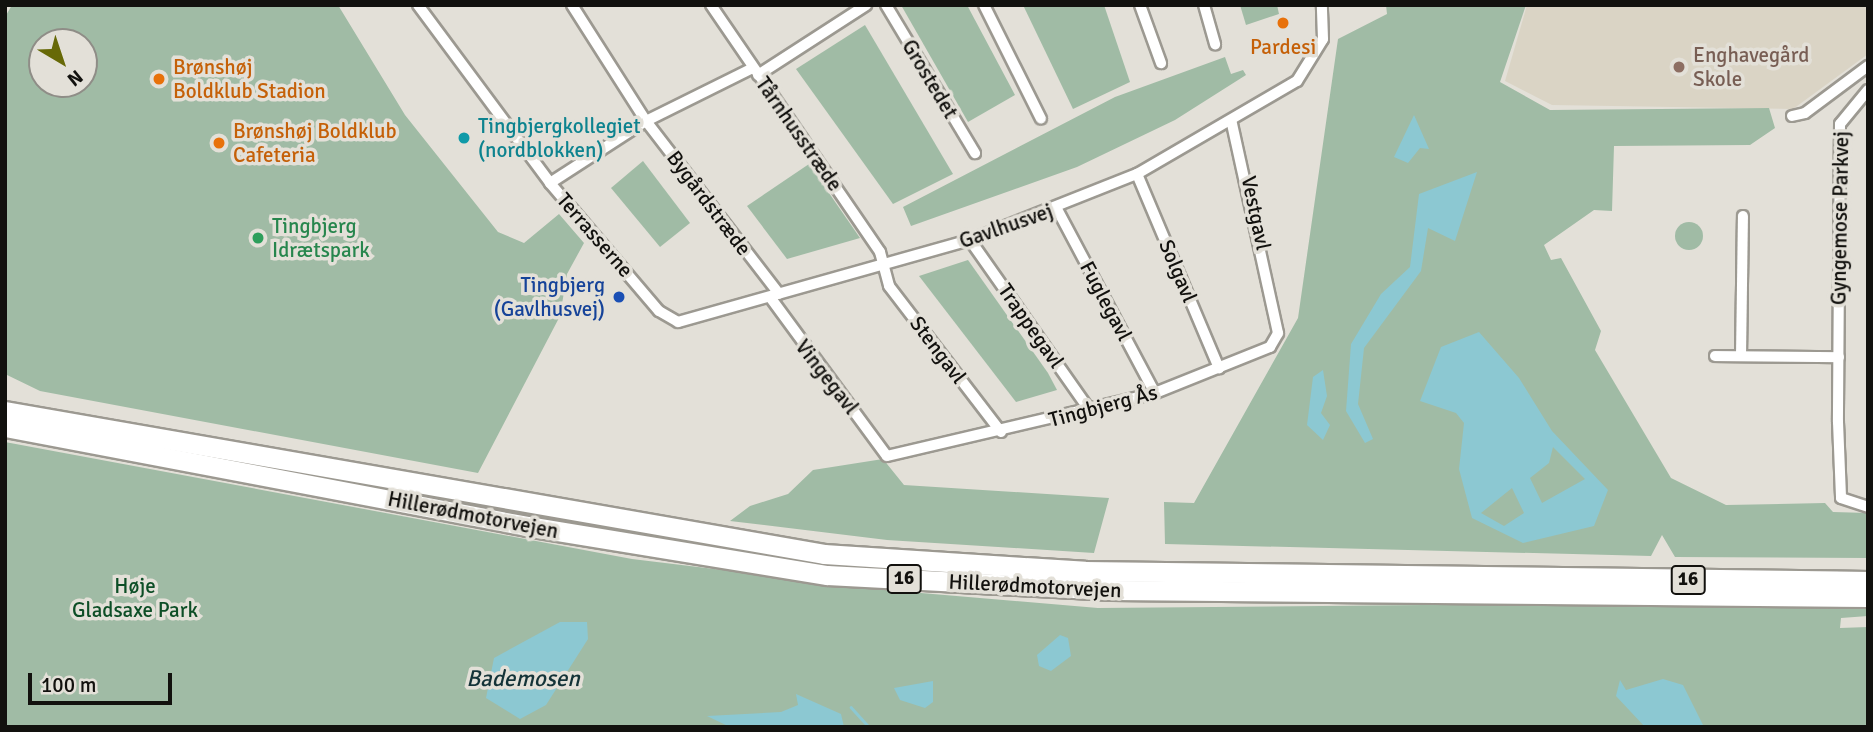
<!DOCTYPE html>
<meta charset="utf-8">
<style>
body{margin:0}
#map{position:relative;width:1873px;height:732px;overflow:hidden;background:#e3e0d8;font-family:Signika,sans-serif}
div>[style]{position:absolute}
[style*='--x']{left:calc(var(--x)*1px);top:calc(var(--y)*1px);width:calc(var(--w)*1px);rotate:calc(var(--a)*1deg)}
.built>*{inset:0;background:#dad4c5}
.green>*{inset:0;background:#a0bba5}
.round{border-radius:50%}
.water>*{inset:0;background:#8cc8d2}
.stream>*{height:2.5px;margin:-1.25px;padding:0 1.25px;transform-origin:1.25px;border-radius:1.25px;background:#8cc8d2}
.roads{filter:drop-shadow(2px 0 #9c9991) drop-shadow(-2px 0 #9c9991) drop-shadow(0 2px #9c9991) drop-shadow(0 -2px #9c9991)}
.minor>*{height:10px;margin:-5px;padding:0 5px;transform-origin:5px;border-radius:5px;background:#fff}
.motorway>*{height:19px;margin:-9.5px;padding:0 9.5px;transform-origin:9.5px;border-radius:9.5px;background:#fff}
.dots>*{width:19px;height:19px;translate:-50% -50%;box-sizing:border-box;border:4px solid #e3e0d8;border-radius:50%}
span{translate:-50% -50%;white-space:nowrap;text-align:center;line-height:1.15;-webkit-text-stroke:7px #e3e0d8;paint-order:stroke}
.shield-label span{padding:2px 5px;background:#e3e0d8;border:2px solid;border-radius:5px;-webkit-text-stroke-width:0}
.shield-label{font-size:19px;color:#12110e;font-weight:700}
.food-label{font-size:21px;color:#c56008}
.left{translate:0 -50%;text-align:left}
.education-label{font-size:21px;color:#785e54}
.street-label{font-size:21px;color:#12110e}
.culture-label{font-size:21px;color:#0d838f}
.leisure-label{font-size:21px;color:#27864d}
.transit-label{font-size:21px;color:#164399}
.right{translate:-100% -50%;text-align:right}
.park-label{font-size:21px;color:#0d4e26}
.water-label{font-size:23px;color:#143338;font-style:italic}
.frame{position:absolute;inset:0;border:7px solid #12110e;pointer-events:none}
.north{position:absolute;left:28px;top:28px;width:70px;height:70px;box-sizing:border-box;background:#e3e0d8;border:2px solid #8f8d87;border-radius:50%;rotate:141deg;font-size:19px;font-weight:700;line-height:28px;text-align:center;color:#12110e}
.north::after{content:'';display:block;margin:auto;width:24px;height:32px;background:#676907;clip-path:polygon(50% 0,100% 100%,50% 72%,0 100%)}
.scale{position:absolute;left:28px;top:673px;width:144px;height:32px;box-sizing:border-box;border:4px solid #12110e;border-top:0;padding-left:9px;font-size:21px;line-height:24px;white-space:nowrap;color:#12110e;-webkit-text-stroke:5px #e3e0d8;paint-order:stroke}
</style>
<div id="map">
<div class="built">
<i style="clip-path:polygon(1527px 5px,1868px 5px,1868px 54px,1793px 109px,1552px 105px,1505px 81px)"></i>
</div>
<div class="green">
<i style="clip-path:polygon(evenodd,12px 5px,338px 5px,405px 115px,498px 232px,524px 243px,559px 214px,584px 243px,567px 274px,560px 316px,478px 473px,40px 391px,5px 374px,5px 17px,12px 5px,42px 42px,84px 42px,84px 84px,42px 84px,42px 42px)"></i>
<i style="clip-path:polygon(901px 5px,967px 5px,1015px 95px,968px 122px)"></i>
<i style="clip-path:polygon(1023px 5px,1104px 5px,1130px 82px,1073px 109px)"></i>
<i style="clip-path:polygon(1240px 5px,1277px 5px,1279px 14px,1246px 25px)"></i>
<i style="clip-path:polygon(1386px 5px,1526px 5px,1500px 82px,1550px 110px,1769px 108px,1775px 128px,1750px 145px,1614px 146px,1612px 211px,1594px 210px,1544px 245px,1551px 260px,1561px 258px,1601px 331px,1595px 350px,1671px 478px,1726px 505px,1825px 503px,1833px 512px,1868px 513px,1868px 558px,1675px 557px,1662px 535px,1651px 556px,1165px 544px,1164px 502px,1194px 503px,1298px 318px,1338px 39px,1387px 14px)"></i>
<i style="clip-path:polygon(865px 25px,953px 174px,893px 204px,796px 69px)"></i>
<i style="clip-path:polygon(1225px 57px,1231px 74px,1243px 70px,1246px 75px,1175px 120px,1077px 167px,911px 226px,903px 207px,1115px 97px)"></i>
<i style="clip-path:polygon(643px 161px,690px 223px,660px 247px,611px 188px)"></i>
<i style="clip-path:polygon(809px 164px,860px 238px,787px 259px,747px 206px)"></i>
<i class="round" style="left:1675px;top:222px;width:28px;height:28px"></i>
<i style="clip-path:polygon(968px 260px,1048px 373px,1057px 390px,1016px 402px,919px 276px)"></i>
<i style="clip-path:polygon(5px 442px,632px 559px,886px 590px,1098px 608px,1868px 601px,1868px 616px,1841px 618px,1840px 628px,1868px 627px,1868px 727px,5px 727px)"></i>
<i style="clip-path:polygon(883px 459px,904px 485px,1109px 498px,1094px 553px,887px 540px,730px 521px,750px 506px,788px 494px,813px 470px)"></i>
</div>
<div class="water">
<i style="clip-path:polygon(1414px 115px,1429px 149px,1420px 148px,1408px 163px,1394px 157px)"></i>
<i style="clip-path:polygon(1477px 172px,1455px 241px,1428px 228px,1421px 271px,1364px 348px,1358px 404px,1373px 439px,1365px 443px,1346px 411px,1351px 344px,1381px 294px,1410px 267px,1419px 194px)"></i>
<i style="clip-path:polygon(evenodd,1479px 332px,1519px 378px,1552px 431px,1608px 490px,1594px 526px,1523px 543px,1472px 518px,1459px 469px,1464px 423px,1456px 413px,1420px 401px,1441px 347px,1479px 332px,1553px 447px,1585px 479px,1542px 503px,1530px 478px,1549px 463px,1553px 447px,1479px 332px,1512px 488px,1524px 513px,1504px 526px,1481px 513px,1512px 488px)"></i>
<i style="clip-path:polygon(1323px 370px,1327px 396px,1321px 413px,1330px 425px,1323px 440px,1307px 425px,1313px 377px)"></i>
<i style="clip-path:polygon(560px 622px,587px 622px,588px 639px,546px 705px,520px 719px,486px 698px,494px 658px)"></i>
<i style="clip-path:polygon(1060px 635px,1068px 638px,1071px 656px,1051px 671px,1039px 666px,1037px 655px)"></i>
<i style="clip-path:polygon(1663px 679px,1683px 685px,1704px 727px,1645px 727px,1616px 696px,1620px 680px,1626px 690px)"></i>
<i style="clip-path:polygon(933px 681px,933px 702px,925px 708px,900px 700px,894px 688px)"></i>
<i style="clip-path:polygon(796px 694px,841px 714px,844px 727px,730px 727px,707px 716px,781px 712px,798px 705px)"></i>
</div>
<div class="stream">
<i style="--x:851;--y:707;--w:27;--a:48"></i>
</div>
<div class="roads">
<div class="minor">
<i style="--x:418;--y:5;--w:222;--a:53.4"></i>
<i style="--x:550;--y:183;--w:168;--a:49.6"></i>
<i style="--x:659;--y:311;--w:22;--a:30"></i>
<i style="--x:678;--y:322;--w:303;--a:-15.7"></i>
<i style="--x:970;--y:240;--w:180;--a:-21.6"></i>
<i style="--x:1137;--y:174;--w:185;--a:-30.2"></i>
<i style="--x:1297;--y:81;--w:49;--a:-58.2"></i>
<i style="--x:1323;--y:39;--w:34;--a:-92"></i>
<i style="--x:572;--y:5;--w:138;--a:57.5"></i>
<i style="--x:646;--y:121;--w:218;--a:52.4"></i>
<i style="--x:711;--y:5;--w:299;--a:55.6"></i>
<i style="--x:880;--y:252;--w:35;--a:75"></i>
<i style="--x:889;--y:286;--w:184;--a:52.5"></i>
<i style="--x:886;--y:5;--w:173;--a:59"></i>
<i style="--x:984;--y:5;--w:127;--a:63.4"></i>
<i style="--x:1140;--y:5;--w:62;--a:70.1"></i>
<i style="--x:1204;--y:5;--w:41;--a:74.2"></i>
<i style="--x:758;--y:75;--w:129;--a:-32.9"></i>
<i style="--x:1868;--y:90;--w:44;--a:129.5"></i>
<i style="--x:1840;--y:124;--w:298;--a:90.4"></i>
<i style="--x:1838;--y:422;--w:76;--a:87.7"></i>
<i style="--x:1841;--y:498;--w:28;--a:18"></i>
<i style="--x:1792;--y:116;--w:13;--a:-13"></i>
<i style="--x:1805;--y:113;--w:79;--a:-36.7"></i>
<i style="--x:1137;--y:174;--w:211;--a:67.1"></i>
<i style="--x:550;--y:183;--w:114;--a:-32.9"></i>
<i style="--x:646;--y:121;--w:119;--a:-26.4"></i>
<i style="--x:1057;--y:209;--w:208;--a:62"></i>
<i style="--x:970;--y:240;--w:210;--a:54.9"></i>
<i style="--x:770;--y:297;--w:197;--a:53.7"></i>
<i style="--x:887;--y:456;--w:275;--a:-13.2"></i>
<i style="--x:1155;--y:393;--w:124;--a:-21.8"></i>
<i style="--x:1270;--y:347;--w:16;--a:-60"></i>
<i style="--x:1278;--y:333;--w:215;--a:-102.4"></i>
<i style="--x:1715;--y:356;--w:124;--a:0.5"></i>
<i style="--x:1741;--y:356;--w:140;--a:-89.2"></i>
</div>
<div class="motorway">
<i style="--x:5;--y:411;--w:831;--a:9.9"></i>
<i style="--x:824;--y:554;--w:261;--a:3.7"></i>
<i style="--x:1084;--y:571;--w:784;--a:0.73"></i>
<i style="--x:5;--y:427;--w:531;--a:10.74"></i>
<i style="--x:527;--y:526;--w:304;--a:9.3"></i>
<i style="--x:827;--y:575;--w:285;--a:3"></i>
<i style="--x:1112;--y:590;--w:756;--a:0.53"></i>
</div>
</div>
<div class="dots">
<i style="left:1283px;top:23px;background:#e8710a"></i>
<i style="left:1679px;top:67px;background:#8d6e63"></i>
<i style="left:159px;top:79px;background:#e8710a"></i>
<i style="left:464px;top:138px;background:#0f9aa8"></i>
<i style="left:219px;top:143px;background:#e8710a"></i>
<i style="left:258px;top:238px;background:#2e9e5b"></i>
<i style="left:619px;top:297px;background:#1a4fb4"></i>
</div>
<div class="shield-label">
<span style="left:904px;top:579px">16</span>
<span style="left:1688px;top:580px">16</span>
</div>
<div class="food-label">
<span style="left:1283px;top:47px">Pardesi</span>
<span class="left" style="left:173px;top:79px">Brønshøj<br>Boldklub Stadion</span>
<span class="left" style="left:233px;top:143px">Brønshøj Boldklub<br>Cafeteria</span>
</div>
<div class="education-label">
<span class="left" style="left:1693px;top:67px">Enghavegård<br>Skole</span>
</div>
<div class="street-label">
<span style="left:930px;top:79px;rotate:59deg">Grostedet</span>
<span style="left:799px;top:134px;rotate:55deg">Tårnhusstræde</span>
<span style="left:709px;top:203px;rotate:53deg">Bygårdstræde</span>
<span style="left:1256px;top:213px;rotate:78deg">Vestgavl</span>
<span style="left:1840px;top:218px;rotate:-89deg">Gyngemose Parkvej</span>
<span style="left:1006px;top:226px;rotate:-19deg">Gavlhusvej</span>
<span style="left:595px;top:235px;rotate:49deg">Terrasserne</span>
<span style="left:1178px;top:271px;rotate:67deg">Solgavl</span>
<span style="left:1106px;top:301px;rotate:62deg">Fuglegavl</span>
<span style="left:1031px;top:326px;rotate:55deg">Trappegavl</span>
<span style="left:938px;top:350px;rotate:53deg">Stengavl</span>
<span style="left:827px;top:377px;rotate:52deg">Vingegavl</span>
<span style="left:1103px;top:406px;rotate:-15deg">Tingbjerg Ås</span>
<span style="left:473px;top:515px;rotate:11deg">Hillerødmotorvejen</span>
<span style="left:1035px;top:586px;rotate:3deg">Hillerødmotorvejen</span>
</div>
<div class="culture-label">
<span class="left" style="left:478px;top:138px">Tingbjergkollegiet<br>(nordblokken)</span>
</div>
<div class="leisure-label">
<span class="left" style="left:272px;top:238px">Tingbjerg<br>Idrætspark</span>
</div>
<div class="transit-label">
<span class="right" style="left:605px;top:297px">Tingbjerg<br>(Gavlhusvej)</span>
</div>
<div class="park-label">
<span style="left:135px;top:598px">Høje<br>Gladsaxe Park</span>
</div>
<div class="water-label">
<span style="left:523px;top:679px">Bademosen</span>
</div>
<div class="frame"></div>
<div class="north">N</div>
<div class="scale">100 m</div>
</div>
